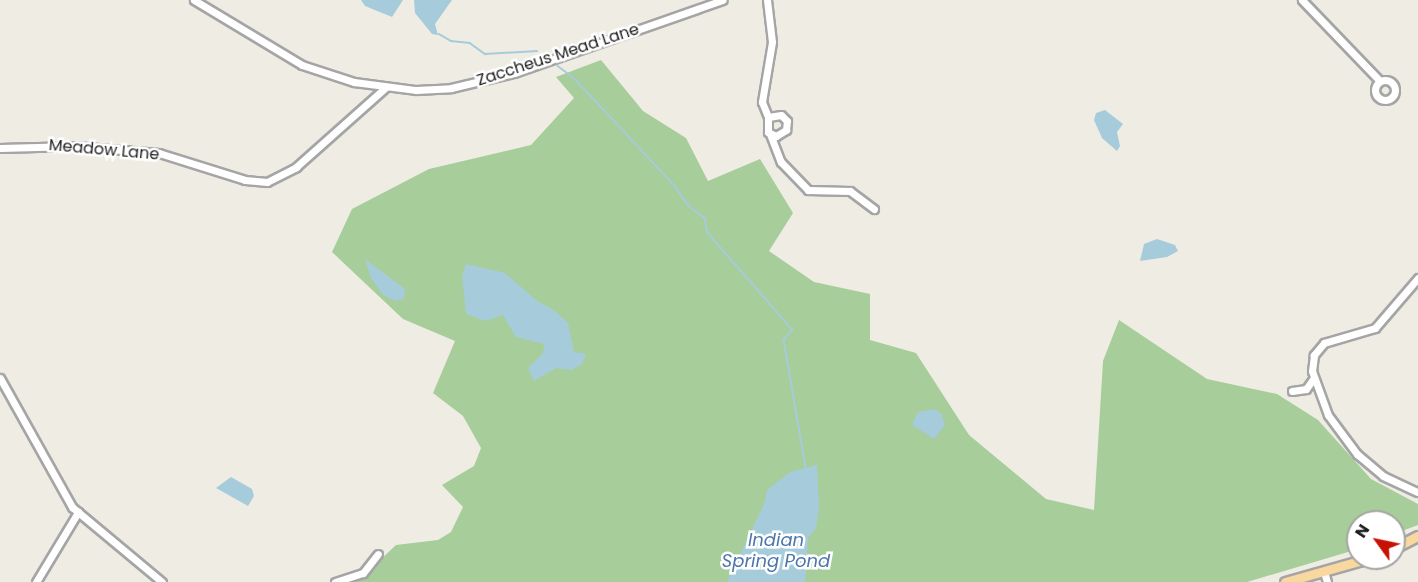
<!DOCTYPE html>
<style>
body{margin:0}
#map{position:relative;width:1418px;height:582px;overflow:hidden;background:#efece4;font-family:Poppins,sans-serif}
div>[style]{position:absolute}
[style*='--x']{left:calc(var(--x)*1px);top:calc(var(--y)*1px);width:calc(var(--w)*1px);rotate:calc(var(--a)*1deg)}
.forest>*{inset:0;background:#a6cd9a}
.water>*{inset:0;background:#a6ccdb}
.stream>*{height:1.5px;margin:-0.75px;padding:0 0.75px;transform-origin:0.75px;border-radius:0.75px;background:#a6ccdb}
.roads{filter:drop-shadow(2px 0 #a5a5a5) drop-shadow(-2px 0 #a5a5a5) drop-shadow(0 2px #a5a5a5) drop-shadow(0 -2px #a5a5a5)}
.minor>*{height:7px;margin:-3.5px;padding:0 3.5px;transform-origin:3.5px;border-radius:3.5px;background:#fff}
.minor>.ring{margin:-3.5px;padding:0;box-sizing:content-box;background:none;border:7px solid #fff;border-radius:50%}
.major>*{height:9px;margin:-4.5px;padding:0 4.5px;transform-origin:4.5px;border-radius:4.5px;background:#f9d89f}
span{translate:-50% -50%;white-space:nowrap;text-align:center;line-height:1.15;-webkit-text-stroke:5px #fff;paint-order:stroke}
.street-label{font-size:16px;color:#1e1e1e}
.water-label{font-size:18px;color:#4d76ab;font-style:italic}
.north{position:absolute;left:1346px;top:510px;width:60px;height:60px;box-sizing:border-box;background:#fff;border:2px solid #a5a5a5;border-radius:50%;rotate:303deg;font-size:16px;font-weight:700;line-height:24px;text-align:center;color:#1e1e1e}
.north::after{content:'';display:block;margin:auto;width:21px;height:27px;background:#c71105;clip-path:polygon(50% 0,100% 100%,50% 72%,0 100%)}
</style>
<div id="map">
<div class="forest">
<i style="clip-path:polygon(601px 60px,643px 111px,686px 138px,708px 181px,760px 159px,793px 213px,769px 251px,814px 282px,870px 294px,870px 340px,916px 353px,969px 435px,1046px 499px,1094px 510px,1103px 361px,1119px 320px,1207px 379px,1277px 394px,1318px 420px,1371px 479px,1418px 504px,1418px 525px,1394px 534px,1394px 522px,1358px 522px,1358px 549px,1247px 582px,357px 582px,396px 545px,438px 540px,451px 532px,463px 507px,442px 485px,474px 466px,481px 448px,463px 416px,433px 393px,455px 341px,403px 319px,332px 252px,352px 209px,429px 169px,531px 145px,574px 98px,556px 77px)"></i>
</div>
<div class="water">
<i style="clip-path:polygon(361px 0,403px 0,392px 17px,365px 6px)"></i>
<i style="clip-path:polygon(414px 0,452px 0,435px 24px,438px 35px,432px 34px,415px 13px)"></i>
<i style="clip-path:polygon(1105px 110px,1123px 124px,1117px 132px,1120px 146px,1117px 151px,1102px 138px,1094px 120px,1096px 113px)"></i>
<i style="clip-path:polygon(1157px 239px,1175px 245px,1178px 251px,1167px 257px,1140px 261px,1144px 244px)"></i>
<i style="clip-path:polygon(365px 259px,405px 289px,404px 299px,395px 301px,383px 295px,371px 278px)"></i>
<i style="clip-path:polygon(466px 264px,505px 273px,536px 300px,555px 311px,568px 323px,574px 352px,586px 354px,582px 364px,572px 370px,556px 368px,534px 381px,528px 368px,543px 353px,544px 344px,516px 337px,503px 315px,485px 321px,466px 314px,462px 276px)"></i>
<i style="clip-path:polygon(934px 409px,941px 413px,945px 425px,934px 439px,912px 425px,918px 412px)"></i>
<i style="clip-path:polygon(817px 465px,819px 507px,816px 528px,808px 538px,805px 582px,727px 582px,764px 504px,767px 490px,790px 472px)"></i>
<i style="clip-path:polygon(231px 477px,252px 489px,254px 496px,248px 506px,216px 488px)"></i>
</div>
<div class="stream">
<i style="--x:439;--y:34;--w:14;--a:30"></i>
<i style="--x:451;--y:41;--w:19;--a:6"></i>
<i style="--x:470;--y:43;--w:19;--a:36"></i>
<i style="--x:485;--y:54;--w:52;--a:-3.3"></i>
<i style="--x:558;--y:66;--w:20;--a:37"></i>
<i style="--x:574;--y:78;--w:146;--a:46.9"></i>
<i style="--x:674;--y:185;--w:26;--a:54"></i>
<i style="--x:689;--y:206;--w:20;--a:37"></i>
<i style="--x:705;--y:218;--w:15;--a:79"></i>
<i style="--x:708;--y:233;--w:129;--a:48.8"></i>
<i style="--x:793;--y:330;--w:13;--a:132"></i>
<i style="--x:784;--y:340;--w:130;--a:80.2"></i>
</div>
<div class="roads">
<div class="minor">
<i style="--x:194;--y:0;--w:126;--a:31"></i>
<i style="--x:302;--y:65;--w:55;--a:18.1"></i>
<i style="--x:354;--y:82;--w:63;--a:7.4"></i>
<i style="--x:416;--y:90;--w:35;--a:-3"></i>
<i style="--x:451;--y:88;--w:65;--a:-13.4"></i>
<i style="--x:514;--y:73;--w:221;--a:-19.3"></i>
<i style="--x:767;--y:0;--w:42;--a:83.2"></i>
<i style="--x:772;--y:42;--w:61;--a:99.5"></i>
<i style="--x:762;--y:102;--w:16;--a:68"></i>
<i style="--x:768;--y:117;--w:15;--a:90"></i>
<i style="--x:768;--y:132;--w:9;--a:27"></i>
<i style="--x:776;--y:136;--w:12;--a:-31"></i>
<i style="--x:786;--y:130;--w:9;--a:-84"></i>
<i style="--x:787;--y:121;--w:8;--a:-135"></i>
<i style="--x:781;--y:115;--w:13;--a:171"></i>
<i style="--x:1302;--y:0;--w:112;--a:46.1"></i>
<i class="ring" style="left:1375px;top:80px;width:13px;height:13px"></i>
<i style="--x:770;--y:134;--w:30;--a:69"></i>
<i style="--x:781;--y:162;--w:39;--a:46"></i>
<i style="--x:808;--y:190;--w:42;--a:1.4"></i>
<i style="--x:850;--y:191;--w:30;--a:37"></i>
<i style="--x:0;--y:148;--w:75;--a:-1.5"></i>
<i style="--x:75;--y:146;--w:84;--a:4.8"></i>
<i style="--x:159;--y:153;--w:90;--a:17.4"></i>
<i style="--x:245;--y:180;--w:22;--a:5"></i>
<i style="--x:267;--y:182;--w:33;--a:-27"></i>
<i style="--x:296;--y:167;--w:119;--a:-41.6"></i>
<i style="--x:1418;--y:278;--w:66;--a:130.7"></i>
<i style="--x:1375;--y:328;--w:53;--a:163.6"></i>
<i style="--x:1324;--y:343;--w:16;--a:130"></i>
<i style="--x:1314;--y:355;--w:16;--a:97"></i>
<i style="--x:1312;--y:371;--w:47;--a:70"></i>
<i style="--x:1328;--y:415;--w:49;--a:53.4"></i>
<i style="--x:1357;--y:454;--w:34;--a:40"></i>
<i style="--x:1383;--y:476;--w:38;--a:25"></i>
<i style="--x:0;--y:378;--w:148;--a:60.8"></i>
<i style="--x:72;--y:507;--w:117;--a:39.8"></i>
<i style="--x:1292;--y:391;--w:14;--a:-8"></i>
<i style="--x:1306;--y:389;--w:12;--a:-55"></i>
<i style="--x:1324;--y:572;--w:10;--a:73"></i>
<i style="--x:36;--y:582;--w:82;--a:-59"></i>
<i style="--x:335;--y:582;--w:29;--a:-18"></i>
<i style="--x:363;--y:573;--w:24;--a:-52"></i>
</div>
<div class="major">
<i style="--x:1394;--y:548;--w:27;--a:-27"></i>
<i style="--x:1285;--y:582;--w:88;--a:-15.8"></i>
</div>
</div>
<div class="street-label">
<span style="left:558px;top:55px;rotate:-18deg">Zaccheus Mead Lane</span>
<span style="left:104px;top:150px;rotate:5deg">Meadow Lane</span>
</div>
<div class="water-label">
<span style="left:776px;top:551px">Indian<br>Spring Pond</span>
</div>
<div class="north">N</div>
</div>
